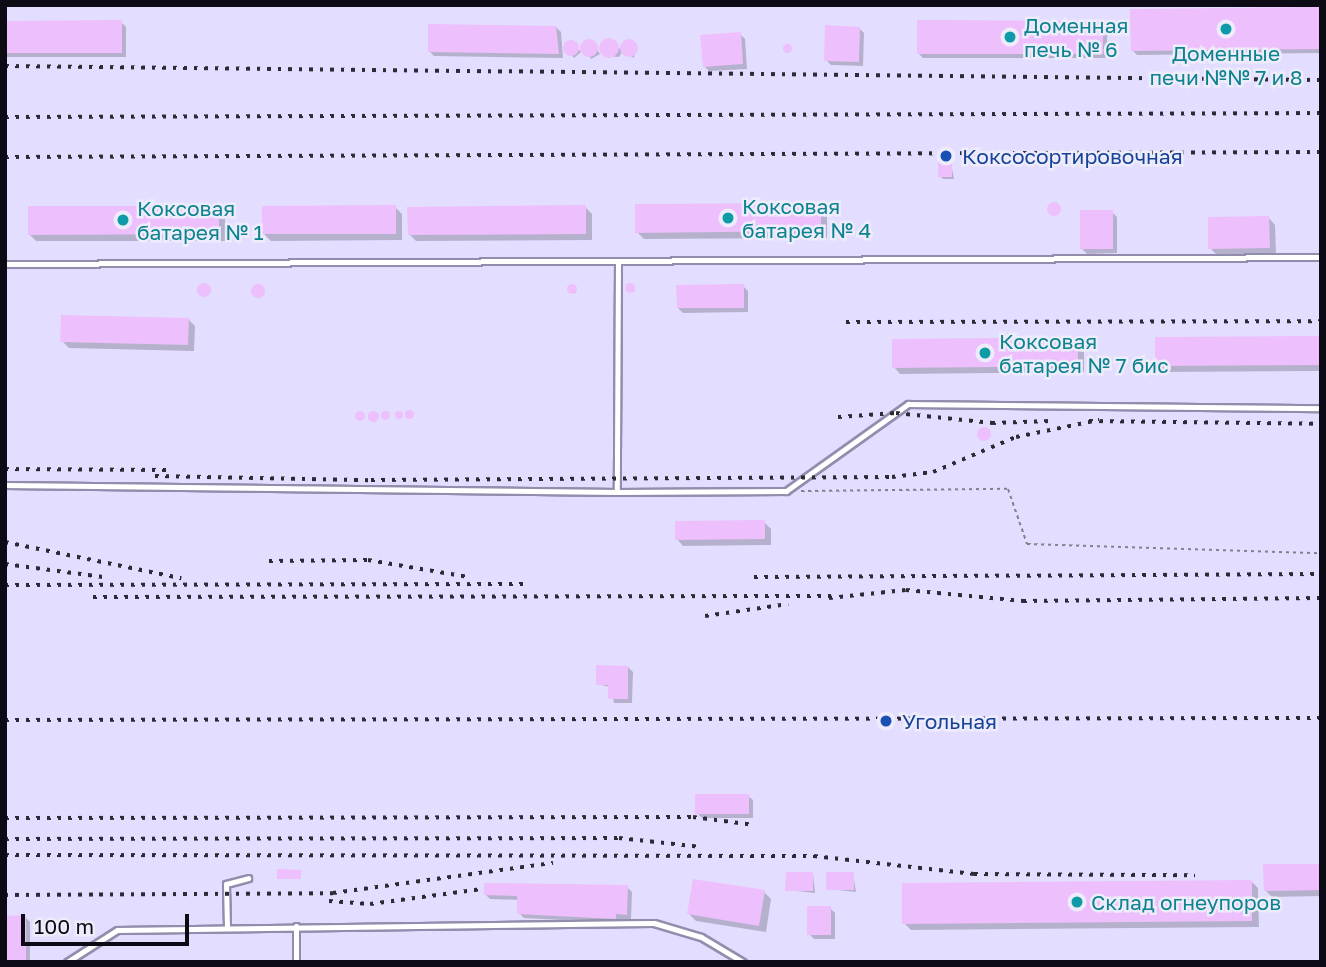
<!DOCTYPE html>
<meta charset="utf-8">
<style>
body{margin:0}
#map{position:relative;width:1326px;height:967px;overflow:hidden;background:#eeecfa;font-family:"Golos Text",sans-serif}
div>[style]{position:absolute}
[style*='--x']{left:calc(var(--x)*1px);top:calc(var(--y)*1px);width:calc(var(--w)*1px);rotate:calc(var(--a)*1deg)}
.built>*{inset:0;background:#e3deff}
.shadow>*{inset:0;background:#0003}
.building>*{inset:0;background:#edbffc}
.round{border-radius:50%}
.path>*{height:2px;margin-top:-1px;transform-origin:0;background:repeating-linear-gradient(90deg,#82808c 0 3.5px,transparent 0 7px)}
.roads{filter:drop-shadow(2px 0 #928dad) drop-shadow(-2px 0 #928dad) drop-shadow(0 2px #928dad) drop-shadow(0 -2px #928dad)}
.lane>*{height:5px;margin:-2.5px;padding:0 2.5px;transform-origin:2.5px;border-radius:2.5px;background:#fff}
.rail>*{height:3.5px;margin-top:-1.75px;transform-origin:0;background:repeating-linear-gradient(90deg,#2c2a35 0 3.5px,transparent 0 10.5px)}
.dots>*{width:19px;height:19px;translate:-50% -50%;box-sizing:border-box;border:4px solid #eeecfa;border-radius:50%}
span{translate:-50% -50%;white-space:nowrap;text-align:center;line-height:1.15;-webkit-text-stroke:5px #eeecfa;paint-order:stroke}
.culture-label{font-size:21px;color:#0d838f}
.left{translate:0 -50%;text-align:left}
.transit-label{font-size:21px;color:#164399}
.frame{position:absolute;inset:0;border:7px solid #0c0a15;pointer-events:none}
.scale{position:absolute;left:21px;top:914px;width:168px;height:32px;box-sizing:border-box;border:4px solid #0c0a15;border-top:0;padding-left:9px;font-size:21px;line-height:24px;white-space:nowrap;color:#0c0a15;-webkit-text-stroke:5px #eeecfa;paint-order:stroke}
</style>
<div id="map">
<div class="built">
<i style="clip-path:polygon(5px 5px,1321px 5px,1321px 962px,5px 962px)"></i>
</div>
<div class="shadow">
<i style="clip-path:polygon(1321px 9px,1321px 53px,1137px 55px,1132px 50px)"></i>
<i style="clip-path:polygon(121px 22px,126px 27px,126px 57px,5px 57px,5px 23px)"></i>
<i style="clip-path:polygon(1102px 22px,1107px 27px,1107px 58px,923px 58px,918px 53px)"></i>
<i style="clip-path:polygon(556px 27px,561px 32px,563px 58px,434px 56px,429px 51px)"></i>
<i style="clip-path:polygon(859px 28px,864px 33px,863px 66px,831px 65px,826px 60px)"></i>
<i style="clip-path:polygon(740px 34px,745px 39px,747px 69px,709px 71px,704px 66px)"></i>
<i style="clip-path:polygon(612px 40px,620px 49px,628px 42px,636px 47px,634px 58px,623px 50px,619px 57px,606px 56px,605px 41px)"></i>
<i style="clip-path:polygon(591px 41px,600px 54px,591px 59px,583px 45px)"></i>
<i style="clip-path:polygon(573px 43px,581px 52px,574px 58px,565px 47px)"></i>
<i style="clip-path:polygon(951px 163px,954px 179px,943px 179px,940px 176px)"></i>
<i style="clip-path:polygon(820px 205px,827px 211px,827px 238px,644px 239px,637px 232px)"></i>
<i style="clip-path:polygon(1051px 206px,1059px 207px,1059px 214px,1050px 213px)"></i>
<i style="clip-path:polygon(395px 207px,402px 214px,402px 240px,271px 241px,264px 234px)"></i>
<i style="clip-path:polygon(585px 207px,592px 214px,592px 240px,416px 241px,409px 234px)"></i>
<i style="clip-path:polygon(218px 208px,225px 214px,225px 241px,36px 241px,29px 234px)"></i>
<i style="clip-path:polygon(1112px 212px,1117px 217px,1117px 253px,1087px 254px,1082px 249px)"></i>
<i style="clip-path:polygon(1269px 218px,1275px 225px,1276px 254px,1217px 255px,1210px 248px)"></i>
<i style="clip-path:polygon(202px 286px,210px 290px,207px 296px,200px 292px)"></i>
<i style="clip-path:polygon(743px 286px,748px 291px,748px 312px,683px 313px,678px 308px)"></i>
<i style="clip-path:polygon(570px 287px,576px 288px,576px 293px,570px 292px)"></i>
<i style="clip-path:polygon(628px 287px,634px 288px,634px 292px,629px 292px)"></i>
<i style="clip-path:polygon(255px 288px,262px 288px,263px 296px,256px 296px)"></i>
<i style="clip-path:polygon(188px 319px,195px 326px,194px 351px,69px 348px,62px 341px)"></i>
<i style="clip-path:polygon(1321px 338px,1321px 371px,1164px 372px,1157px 365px)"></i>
<i style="clip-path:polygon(1077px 339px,1084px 346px,1084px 372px,900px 374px,894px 367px)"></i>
<i style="clip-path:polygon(358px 414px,364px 415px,363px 420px,358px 419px)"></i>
<i style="clip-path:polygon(370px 414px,375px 413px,377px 419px,372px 420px)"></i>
<i style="clip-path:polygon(384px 414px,388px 414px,389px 419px,384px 418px)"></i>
<i style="clip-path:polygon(981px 431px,988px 431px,989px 439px,982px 439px)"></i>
<i style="clip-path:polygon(764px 522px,771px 529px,771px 545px,683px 546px,677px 539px)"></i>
<i style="clip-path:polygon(628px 667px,633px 672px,632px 703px,614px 703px,610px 687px,597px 684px)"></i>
<i style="clip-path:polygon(748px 796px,753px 800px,753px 818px,702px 818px,697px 813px)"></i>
<i style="clip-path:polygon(1321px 865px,1321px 896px,1272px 897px,1265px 890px)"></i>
<i style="clip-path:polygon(813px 874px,815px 893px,787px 890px)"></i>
<i style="clip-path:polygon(853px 874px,856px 892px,828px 889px)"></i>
<i style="clip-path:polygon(1251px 881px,1258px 888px,1259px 927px,911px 930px,904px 923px)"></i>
<i style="clip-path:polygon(627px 887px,632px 892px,631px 919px,621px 919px,620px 923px,524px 918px,519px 913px,519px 900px,490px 899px,485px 894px)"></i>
<i style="clip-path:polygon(764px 892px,771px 899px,766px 932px,696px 921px,689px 914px)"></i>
<i style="clip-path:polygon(830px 908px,835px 913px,835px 939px,814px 939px,809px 934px)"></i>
<i style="clip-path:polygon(25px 917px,30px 922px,30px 962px,5px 962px)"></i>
</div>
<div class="building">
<i style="clip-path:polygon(1321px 7px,1321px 49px,1131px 51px,1130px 9px)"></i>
<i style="clip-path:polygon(122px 20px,122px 53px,5px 53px,5px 21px)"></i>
<i style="clip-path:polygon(917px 20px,1103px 21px,1103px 54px,917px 54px)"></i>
<i style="clip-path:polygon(428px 24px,556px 26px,559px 54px,428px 52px)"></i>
<i style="clip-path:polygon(825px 25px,860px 27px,859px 62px,824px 61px)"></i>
<i style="clip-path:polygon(741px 32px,743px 64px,703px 67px,700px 35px)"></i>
<i class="round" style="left:599px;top:38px;width:20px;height:20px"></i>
<i class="round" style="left:580px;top:39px;width:18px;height:18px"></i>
<i class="round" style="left:620px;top:39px;width:18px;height:18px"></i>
<i class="round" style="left:563px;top:40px;width:16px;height:16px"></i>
<i class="round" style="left:782.5px;top:43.5px;width:9px;height:9px"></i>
<i style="clip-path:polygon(938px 161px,952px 161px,952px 177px,938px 177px)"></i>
<i class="round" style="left:1047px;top:202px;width:14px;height:14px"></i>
<i style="clip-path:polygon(821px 203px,821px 231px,635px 233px,635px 204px)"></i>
<i style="clip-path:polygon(396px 205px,396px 234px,262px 234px,262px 206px)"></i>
<i style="clip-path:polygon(586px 205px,586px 234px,408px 235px,407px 207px)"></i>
<i style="clip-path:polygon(28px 206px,219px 206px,219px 234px,28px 235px)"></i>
<i style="clip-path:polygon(1080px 210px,1113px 210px,1113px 249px,1080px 249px)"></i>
<i style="clip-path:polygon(1269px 216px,1270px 248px,1208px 249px,1208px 217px)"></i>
<i class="round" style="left:625px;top:283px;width:10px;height:10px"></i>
<i class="round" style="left:197px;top:283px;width:14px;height:14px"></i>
<i style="clip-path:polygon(744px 284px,744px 308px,677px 308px,676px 285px)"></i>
<i class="round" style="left:567px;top:284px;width:10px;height:10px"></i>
<i class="round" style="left:251px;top:284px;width:14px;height:14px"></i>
<i style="clip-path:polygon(61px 315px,189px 318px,188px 345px,60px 342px)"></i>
<i style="clip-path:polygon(1321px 336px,1321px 365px,1155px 366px,1155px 337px)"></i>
<i style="clip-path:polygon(1078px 337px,1078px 366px,892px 368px,892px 339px)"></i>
<i class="round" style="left:404.5px;top:409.5px;width:9px;height:9px"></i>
<i class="round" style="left:380.5px;top:410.5px;width:9px;height:9px"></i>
<i class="round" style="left:367.5px;top:410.5px;width:11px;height:11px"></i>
<i class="round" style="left:355px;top:411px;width:10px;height:10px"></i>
<i class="round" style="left:395px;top:411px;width:8px;height:8px"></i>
<i class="round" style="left:977px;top:427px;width:14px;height:14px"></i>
<i style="clip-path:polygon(765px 520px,765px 539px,675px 540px,675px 521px)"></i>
<i style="clip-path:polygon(596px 665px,628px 666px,628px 699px,608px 699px,608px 685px,596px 685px)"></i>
<i style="clip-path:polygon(695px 794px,749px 794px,749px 814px,695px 814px)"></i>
<i style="clip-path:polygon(1263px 864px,1321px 864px,1321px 890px,1264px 891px)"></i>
<i style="clip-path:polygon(277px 869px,301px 870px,301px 879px,277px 879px)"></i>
<i style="clip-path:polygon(786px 872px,813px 872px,813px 891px,785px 891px)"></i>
<i style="clip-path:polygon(826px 872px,854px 872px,854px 890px,826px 890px)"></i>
<i style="clip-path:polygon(693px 879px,765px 890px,759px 926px,687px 914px)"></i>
<i style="clip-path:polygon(1252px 880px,1252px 921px,902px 924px,902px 883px)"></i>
<i style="clip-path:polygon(484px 883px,628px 885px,627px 915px,616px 914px,616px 919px,517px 914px,517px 896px,484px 895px)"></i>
<i style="clip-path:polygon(807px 906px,831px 906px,831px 935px,807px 935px)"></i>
<i style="clip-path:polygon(26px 915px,26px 962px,5px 962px,5px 916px)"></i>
</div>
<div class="path">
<i style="--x:801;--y:491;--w:207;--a:-0.6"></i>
<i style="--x:1008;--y:489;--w:58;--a:70.9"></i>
<i style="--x:1027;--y:544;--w:294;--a:1.8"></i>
</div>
<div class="roads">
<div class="lane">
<i style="--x:618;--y:263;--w:229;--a:90.3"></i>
<i style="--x:617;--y:492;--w:169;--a:-0.3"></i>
<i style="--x:786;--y:491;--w:150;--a:-35.5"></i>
<i style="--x:908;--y:404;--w:413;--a:0.6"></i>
<i style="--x:5;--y:264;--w:1316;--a:-0.3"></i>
<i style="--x:5;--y:485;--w:612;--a:0.66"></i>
<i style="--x:227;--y:926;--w:42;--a:-91.4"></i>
<i style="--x:226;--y:884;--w:23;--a:-15"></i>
<i style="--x:67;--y:962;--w:59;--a:-32.6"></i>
<i style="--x:117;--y:930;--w:537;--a:-0.75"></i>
<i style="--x:654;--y:923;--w:49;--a:16.6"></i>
<i style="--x:701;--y:937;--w:49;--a:30.8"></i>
<i style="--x:296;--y:962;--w:36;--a:-90"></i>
</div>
</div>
<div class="rail">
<i style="--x:5;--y:66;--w:1316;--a:0.61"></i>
<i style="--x:5;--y:117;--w:1316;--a:-0.17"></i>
<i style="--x:5;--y:157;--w:1316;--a:-0.22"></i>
<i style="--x:846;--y:322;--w:475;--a:-0.1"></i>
<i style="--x:838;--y:417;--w:58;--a:-3.9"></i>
<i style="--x:896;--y:413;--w:97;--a:5.9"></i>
<i style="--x:992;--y:423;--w:59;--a:-1.9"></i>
<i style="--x:1089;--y:421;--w:232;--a:0.7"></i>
<i style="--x:5;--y:469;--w:161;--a:0.4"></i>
<i style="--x:155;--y:476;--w:216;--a:1.1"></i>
<i style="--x:371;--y:480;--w:521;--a:-0.33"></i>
<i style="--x:892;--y:477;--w:41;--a:-7"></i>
<i style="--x:933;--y:472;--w:90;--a:-22.9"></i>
<i style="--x:1016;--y:437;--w:85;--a:-11.6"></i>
<i style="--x:5;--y:542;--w:180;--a:11.6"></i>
<i style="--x:269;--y:561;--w:99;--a:-0.6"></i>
<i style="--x:368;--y:560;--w:102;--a:9.6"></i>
<i style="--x:5;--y:564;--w:99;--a:7.6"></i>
<i style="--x:754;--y:577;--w:567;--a:-0.3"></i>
<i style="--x:5;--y:585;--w:518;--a:-0.11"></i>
<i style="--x:93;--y:597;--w:745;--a:-0.08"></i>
<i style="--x:829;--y:598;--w:77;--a:-5.9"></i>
<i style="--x:906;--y:590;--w:118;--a:5.4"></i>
<i style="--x:1023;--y:601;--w:298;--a:-0.6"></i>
<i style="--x:705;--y:616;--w:84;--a:-8.2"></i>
<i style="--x:5;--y:720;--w:1316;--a:-0.09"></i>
<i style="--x:5;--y:818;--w:688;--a:-0.08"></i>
<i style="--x:693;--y:817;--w:62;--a:7.5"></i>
<i style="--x:5;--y:839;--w:614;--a:-0.09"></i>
<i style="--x:619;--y:838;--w:83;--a:6.2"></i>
<i style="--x:5;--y:855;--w:809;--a:0.07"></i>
<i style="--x:814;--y:856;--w:161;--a:6.4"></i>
<i style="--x:974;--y:874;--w:221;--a:0.3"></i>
<i style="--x:5;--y:895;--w:328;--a:-0.3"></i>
<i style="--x:333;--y:893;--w:222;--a:-7.8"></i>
<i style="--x:329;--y:901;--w:41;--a:4.2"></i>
<i style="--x:370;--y:904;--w:113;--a:-7.6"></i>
</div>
<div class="dots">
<i style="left:1226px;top:29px;background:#0f9aa8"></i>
<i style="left:1010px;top:37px;background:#0f9aa8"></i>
<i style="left:946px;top:156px;background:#1a4fb4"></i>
<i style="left:728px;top:218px;background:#0f9aa8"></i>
<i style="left:123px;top:220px;background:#0f9aa8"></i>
<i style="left:985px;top:353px;background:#0f9aa8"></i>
<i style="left:886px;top:721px;background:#1a4fb4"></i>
<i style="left:1077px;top:902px;background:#0f9aa8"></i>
</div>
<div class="culture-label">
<span class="left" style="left:1024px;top:37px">Доменная<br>печь № 6</span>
<span style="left:1226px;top:65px">Доменные<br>печи №№ 7 и 8</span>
<span class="left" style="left:742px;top:218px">Коксовая<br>батарея № 4</span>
<span class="left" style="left:137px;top:220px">Коксовая<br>батарея № 1</span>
<span class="left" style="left:999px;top:353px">Коксовая<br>батарея № 7 бис</span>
<span class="left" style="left:1091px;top:902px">Склад огнеупоров</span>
</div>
<div class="transit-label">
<span class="left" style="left:962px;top:156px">Коксосортировочная</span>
<span class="left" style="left:902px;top:721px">Угольная</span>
</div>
<div class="frame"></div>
<div class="scale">100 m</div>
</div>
